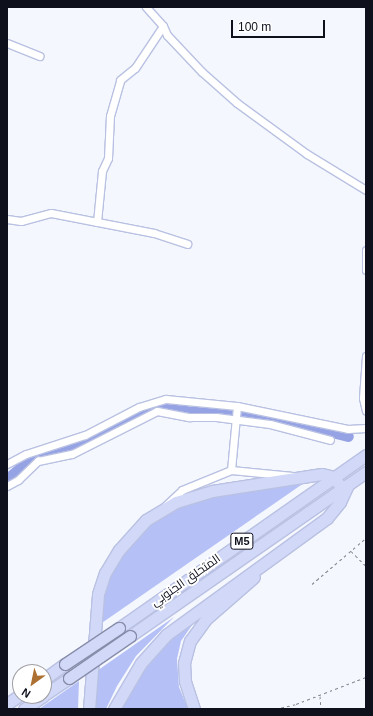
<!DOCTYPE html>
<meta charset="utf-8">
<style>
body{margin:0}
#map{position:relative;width:373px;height:716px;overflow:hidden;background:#f5f7fe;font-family:Helvetica,Cairo,sans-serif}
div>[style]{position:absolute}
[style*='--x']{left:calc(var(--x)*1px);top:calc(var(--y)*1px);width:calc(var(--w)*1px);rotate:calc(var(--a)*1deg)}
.green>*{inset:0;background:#b5c1f6}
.river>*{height:11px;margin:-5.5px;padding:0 5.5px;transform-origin:5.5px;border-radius:5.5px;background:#95a3e5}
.path>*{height:1px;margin-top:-0.5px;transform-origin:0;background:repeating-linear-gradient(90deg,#878992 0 3px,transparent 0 6px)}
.roads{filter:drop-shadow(1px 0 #b9c1e2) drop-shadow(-1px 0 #b9c1e2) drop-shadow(0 1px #b9c1e2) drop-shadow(0 -1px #b9c1e2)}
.minor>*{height:7px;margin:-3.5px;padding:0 3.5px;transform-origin:3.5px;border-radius:3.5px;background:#fff}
.trunk>*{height:11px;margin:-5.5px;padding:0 5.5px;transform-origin:5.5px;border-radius:5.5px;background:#d2d8f7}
.bridges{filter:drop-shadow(1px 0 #868ca9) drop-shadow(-1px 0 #868ca9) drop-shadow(0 1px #868ca9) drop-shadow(0 -1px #868ca9)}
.trunk-bridge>*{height:11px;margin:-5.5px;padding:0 5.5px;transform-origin:5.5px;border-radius:5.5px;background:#d2d8f7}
span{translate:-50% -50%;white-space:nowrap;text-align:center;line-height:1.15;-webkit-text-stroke:4px #fff;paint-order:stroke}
.shield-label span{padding:1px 3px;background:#fff;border:1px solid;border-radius:3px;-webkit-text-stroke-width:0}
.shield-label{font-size:11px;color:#0e101c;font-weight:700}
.street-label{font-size:12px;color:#0e101c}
.frame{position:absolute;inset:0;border:8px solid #0e101c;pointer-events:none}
.north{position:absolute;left:12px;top:664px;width:40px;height:40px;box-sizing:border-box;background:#fff;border:1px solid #9f9fa4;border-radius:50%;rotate:213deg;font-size:11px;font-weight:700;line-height:16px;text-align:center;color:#0e101c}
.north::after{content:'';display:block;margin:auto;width:14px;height:18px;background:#ac7132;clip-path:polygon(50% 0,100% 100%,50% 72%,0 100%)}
.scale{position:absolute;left:231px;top:20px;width:94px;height:18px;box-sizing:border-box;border:2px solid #0e101c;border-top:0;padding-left:5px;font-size:12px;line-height:14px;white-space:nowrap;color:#0e101c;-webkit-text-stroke:3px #fff;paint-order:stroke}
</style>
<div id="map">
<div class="green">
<i style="clip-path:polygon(304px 483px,96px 627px,101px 597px,112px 570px,125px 548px,148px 525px,179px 507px,197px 500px)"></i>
<i style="clip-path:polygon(174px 617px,136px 656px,117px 686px,106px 709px,92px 709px,94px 673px)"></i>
<i style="clip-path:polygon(197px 618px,181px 641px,177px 659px,179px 687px,188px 709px,118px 709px,128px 689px,165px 638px)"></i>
<i style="clip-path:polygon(79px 681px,78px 709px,39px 709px)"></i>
</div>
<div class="river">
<i style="--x:7;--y:479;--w:38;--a:-40"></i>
<i style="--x:36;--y:455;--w:30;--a:-9"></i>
<i style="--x:66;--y:450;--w:47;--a:-23.8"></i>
<i style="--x:109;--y:431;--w:35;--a:-31"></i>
<i style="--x:139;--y:413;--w:21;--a:-23"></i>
<i style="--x:158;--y:405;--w:35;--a:12"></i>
<i style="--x:192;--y:412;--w:22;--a:-3"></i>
<i style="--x:214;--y:411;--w:61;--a:6.5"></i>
<i style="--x:275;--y:418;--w:75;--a:13.9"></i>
</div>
<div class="path">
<i style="--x:351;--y:551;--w:21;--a:45"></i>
<i style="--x:312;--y:584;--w:71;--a:-40.4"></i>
<i style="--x:320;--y:696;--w:13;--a:86"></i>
<i style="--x:275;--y:709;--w:22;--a:-13"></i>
<i style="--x:296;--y:704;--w:75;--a:-21.1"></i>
</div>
<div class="roads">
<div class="minor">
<i style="--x:146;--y:7;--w:25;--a:48"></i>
<i style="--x:163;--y:26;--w:10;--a:66"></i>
<i style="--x:167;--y:35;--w:51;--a:46.6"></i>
<i style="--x:202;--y:72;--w:47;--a:41.5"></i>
<i style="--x:237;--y:103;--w:87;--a:36.1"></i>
<i style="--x:307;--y:154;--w:69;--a:31.4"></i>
<i style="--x:7;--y:43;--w:35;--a:22"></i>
<i style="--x:7;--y:219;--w:14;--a:8"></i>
<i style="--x:21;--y:221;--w:31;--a:-15"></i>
<i style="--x:51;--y:213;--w:105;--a:11"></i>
<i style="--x:154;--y:233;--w:35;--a:18"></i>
<i style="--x:97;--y:222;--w:51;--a:-84.4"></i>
<i style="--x:102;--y:171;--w:14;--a:-65"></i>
<i style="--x:108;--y:158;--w:42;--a:-87.3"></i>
<i style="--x:110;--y:116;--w:37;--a:-74"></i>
<i style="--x:120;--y:80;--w:19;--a:-39"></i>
<i style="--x:135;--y:68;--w:50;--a:-56.3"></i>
<i style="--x:366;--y:250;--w:20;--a:90"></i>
<i style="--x:366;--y:356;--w:42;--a:94.1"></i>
<i style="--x:363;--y:398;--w:13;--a:77"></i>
<i style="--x:7;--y:464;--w:21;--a:-28"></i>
<i style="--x:26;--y:454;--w:62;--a:-17.9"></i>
<i style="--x:85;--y:435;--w:61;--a:-27.4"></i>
<i style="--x:139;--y:407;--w:28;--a:-17"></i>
<i style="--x:166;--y:399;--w:71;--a:5.6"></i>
<i style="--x:237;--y:406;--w:113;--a:11.7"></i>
<i style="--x:348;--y:429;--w:18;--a:-3"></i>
<i style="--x:231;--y:470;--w:64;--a:-84.6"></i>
<i style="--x:7;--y:486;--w:13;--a:-29"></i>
<i style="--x:18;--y:480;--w:28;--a:-44"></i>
<i style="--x:38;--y:461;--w:35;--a:-12"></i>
<i style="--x:72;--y:454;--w:95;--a:-26.8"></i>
<i style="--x:157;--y:411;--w:33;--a:11"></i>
<i style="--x:189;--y:417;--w:27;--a:0"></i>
<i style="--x:216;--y:417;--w:54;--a:7.4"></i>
<i style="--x:270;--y:424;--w:62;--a:14.9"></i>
<i style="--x:165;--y:506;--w:23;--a:-43"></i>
<i style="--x:182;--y:490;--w:53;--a:-22.2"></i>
<i style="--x:231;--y:470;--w:62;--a:5.5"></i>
</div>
<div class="trunk">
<i style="--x:119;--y:628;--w:302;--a:-35"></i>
<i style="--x:130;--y:636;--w:287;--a:-34.8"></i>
<i style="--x:44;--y:679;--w:26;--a:-36"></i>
<i style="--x:44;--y:695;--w:30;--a:-34"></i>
<i style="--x:7;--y:704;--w:16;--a:-35"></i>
<i style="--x:24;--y:709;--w:23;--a:-34"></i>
<i style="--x:89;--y:709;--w:115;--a:-85.5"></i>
<i style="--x:98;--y:594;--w:22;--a:-72"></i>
<i style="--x:105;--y:573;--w:27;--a:-59"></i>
<i style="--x:119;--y:550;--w:40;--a:-48"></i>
<i style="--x:146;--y:520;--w:35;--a:-31"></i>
<i style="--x:176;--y:502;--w:38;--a:-17"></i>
<i style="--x:212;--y:491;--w:111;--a:-8.8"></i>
<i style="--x:322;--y:474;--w:12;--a:14"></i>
<i style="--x:334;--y:477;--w:14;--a:56"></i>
<i style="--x:114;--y:709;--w:53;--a:-59.6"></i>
<i style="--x:141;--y:663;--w:38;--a:-48"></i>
<i style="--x:166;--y:635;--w:199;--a:-36"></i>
<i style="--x:327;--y:518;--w:21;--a:-51"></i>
<i style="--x:340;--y:502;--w:19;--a:-65"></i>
<i style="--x:194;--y:709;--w:29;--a:-108"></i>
<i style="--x:185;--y:681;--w:18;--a:-93"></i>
<i style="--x:184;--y:663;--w:23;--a:-75"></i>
<i style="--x:190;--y:641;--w:29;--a:-54"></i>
<i style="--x:207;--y:618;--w:62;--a:-41.1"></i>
</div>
</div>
<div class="bridges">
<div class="trunk-bridge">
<i style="--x:65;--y:664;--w:65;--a:-33.7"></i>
<i style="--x:69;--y:678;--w:74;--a:-34.5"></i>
</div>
</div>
<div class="shield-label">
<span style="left:242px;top:541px">M5</span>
</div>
<div class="street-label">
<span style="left:186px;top:581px;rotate:-35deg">المتحلق الجنوبي</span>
</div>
<div class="frame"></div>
<div class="north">N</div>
<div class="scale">100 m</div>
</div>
